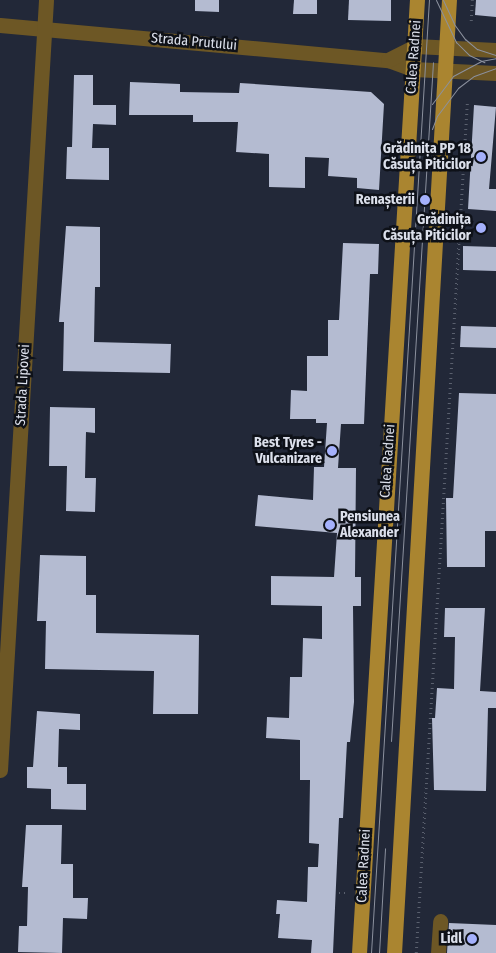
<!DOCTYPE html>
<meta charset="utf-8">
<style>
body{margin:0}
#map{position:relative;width:496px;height:953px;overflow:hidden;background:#222838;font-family:"Fira Sans Condensed",sans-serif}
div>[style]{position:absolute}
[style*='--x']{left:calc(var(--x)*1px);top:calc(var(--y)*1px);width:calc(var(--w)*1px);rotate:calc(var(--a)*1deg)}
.building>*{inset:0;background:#b4bbd1}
.path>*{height:2.5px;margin-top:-1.25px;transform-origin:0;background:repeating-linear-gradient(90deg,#5a606e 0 1px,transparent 0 5px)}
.minor>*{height:15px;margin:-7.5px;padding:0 7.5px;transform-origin:7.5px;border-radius:7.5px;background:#6d5725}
.major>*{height:15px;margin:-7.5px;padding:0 7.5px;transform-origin:7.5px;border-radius:7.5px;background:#aa8530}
.tram>*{height:1px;margin:-0.5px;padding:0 0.5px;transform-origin:0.5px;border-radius:0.5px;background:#8c919e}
.dots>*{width:14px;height:14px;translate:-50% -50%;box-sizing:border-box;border:2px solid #0e1118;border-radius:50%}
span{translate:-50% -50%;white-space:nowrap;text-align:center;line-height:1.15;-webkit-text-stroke:5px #0e1118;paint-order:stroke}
.street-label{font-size:14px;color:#dce0eb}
.poi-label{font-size:14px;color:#dce0eb;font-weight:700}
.right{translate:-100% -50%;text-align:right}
.left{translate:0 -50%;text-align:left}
</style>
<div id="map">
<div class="building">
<i style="clip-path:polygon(195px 0,219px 0,219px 12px,195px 11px)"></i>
<i style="clip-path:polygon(294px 0,317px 0,317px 14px,293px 14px)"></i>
<i style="clip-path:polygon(349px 0,391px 0,391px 21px,348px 20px)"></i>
<i style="clip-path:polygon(476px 0,496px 0,496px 17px,475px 15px)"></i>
<i style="clip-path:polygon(74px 75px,93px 75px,93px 105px,116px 105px,116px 125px,93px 124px,92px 148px,109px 148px,109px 180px,66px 179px,67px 147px,72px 147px)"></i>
<i style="clip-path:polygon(130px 82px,180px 84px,180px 92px,239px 93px,240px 83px,371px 92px,384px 104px,379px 190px,357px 188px,357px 178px,328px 176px,329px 158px,305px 157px,305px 188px,269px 187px,269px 154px,236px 152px,238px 122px,193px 122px,193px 115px,129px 115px)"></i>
<i style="clip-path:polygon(474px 105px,496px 107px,489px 189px,496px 189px,496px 211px,468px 209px)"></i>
<i style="clip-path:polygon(66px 226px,100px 227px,100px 287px,95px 287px,94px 342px,171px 344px,170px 373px,63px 371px,64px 322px,59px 322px)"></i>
<i style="clip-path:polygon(343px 243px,379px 244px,378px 274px,370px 274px,364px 424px,341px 424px,338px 468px,356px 468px,355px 577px,361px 577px,361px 606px,353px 606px,354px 702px,350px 742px,347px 742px,343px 818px,339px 818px,333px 953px,311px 953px,312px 940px,278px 938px,280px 914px,276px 914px,277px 900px,307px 902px,308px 867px,318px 867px,319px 844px,309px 843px,310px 780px,300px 780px,300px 740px,266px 738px,267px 717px,289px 718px,290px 677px,302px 677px,303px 638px,322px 639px,322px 606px,271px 605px,271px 576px,334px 577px,337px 533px,255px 526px,258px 495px,313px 500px,314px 467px,324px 467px,327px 423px,316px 423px,316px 419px,290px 419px,291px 390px,307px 391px,307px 356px,328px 356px,328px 320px,339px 320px)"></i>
<i style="clip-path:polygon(463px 246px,496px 247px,496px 271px,463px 270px)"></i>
<i style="clip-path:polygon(461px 326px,496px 327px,496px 348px,460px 347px)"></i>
<i style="clip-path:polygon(459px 393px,496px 394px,496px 531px,485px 531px,485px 567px,447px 567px,446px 498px,453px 498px)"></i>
<i style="clip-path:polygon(50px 407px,95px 408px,95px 433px,86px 432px,85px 478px,96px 478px,95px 512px,66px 511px,67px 466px,49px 466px)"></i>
<i style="clip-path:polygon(40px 555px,86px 556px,86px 595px,96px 595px,96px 633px,199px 635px,198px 714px,153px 714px,154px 671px,45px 669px,46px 621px,37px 621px)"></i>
<i style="clip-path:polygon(445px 608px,485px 608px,480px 691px,496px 692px,496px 708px,488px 708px,486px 791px,434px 790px,432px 718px,435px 718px,437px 688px,454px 689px,455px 637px,444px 637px)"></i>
<i style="clip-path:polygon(37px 711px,80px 714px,80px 730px,59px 729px,58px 767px,67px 767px,67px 784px,86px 784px,86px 810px,51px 809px,51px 789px,27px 788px,27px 767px,33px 767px)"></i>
<i style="clip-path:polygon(26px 825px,62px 825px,61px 864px,73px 864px,73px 898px,88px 898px,87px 919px,63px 918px,62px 953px,18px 952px,19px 926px,27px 926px,28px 887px,22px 887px)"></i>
<i style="clip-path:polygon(449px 923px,496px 925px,496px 953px,447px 953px)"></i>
</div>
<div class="path">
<i style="--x:471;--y:21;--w:21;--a:-87"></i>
<i style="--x:339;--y:893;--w:10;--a:0"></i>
<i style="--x:416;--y:953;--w:851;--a:-86.56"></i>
</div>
<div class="minor">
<i style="--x:0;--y:25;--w:390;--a:5.2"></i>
<i style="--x:388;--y:60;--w:27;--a:20"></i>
<i style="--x:413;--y:69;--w:83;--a:2.8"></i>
<i style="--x:388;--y:60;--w:30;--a:-27"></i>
<i style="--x:415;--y:46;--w:81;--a:2.8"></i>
<i style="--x:0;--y:770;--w:771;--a:-86.58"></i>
<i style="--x:438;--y:953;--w:32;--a:-86"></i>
</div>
<div class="major">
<i style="--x:359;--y:953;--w:955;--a:-86.52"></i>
<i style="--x:394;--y:953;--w:955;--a:-86.7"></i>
</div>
<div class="tram">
<i style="--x:436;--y:0;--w:47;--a:64.5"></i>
<i style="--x:456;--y:42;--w:18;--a:45"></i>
<i style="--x:469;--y:55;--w:17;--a:25"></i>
<i style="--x:443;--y:0;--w:26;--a:65"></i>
<i style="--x:454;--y:24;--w:19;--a:54"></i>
<i style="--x:465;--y:39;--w:16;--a:40"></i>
<i style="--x:477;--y:49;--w:20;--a:18"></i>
<i style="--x:432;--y:104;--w:35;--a:-53"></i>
<i style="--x:453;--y:76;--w:32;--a:-28"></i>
<i style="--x:481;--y:61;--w:15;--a:-11"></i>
<i style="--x:432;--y:129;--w:14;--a:-69"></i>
<i style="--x:437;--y:116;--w:35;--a:-53"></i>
<i style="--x:458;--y:88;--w:20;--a:-37"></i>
<i style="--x:474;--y:76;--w:23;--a:-20"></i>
<i style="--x:391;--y:741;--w:680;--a:-86.46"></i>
<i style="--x:371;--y:953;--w:955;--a:-86.52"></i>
<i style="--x:379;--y:953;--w:105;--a:-86.7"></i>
</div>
<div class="dots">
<i style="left:481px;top:157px;background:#a5b1fc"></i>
<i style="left:425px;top:200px;background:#a5b1fc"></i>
<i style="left:481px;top:228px;background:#a5b1fc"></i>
<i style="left:332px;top:451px;background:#a5b1fc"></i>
<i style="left:330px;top:525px;background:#a5b1fc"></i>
<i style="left:472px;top:939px;background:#a5b1fc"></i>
</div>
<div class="street-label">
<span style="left:194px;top:42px;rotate:5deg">Strada Prutului</span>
<span style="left:414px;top:57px;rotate:-86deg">Calea Radnei</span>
<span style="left:23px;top:385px;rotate:-87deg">Strada Lipovei</span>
<span style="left:388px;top:461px;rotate:-86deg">Calea Radnei</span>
<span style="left:364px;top:866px;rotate:-87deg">Calea Radnei</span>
</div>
<div class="poi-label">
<span class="right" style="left:471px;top:157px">Grădinița PP 18<br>Căsuța Piticilor</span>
<span class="right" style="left:415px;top:200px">Renașterii</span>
<span class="right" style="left:471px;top:228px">Grădinița<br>Căsuța Piticilor</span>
<span class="right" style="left:322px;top:451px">Best Tyres -<br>Vulcanizare</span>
<span class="left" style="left:340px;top:525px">Pensiunea<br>Alexander</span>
<span class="right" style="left:462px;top:939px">Lidl</span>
</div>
</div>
